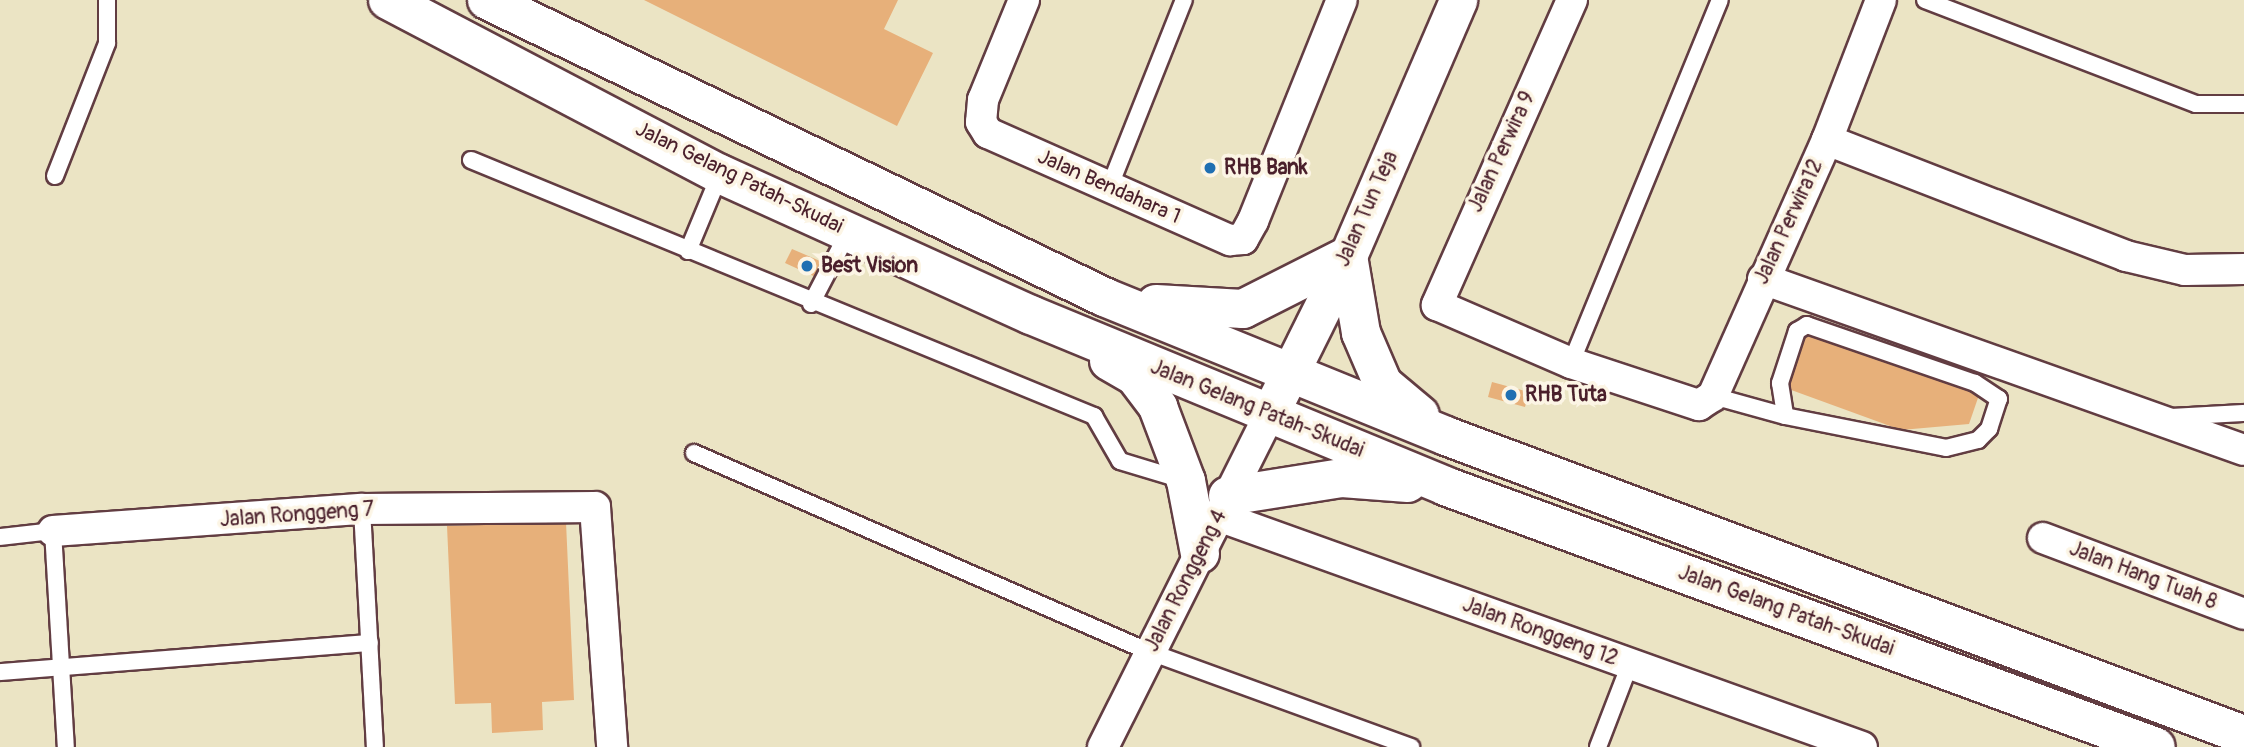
<!DOCTYPE html>
<style>
body{margin:0}
#map{position:relative;width:2244px;height:747px;overflow:hidden;background:#ebe4c4;font-family:Pangolin,sans-serif}
div>[style]{position:absolute}
[style*='--x']{left:calc(var(--x)*1px);top:calc(var(--y)*1px);width:calc(var(--w)*1px);rotate:calc(var(--a)*1deg)}
.building>*{inset:0;background:#e7b07a}
.roads{filter:drop-shadow(2px 0 #623d42) drop-shadow(-2px 0 #623d42) drop-shadow(0 2px #623d42) drop-shadow(0 -2px #623d42)}
.service>*{height:16px;margin:-8px;padding:0 8px;transform-origin:8px;border-radius:8px;background:#fff}
.minor>*{height:30px;margin:-15px;padding:0 15px;transform-origin:15px;border-radius:15px;background:#fff}
.tertiary>*{height:37px;margin:-18.5px;padding:0 18.5px;transform-origin:18.5px;border-radius:18.5px;background:#fff}
.primary>*{height:38px;margin:-19px;padding:0 19px;transform-origin:19px;border-radius:19px;background:#fff}
.dots>*{width:19px;height:19px;translate:-50% -50%;box-sizing:border-box;border:4px solid #fcf5e5;border-radius:50%}
span{translate:-50% -50%;white-space:nowrap;text-align:center;line-height:1.15;-webkit-text-stroke:7px #fcf5e5;paint-order:stroke}
.street-label{font-size:21px;color:#4a1f2b}
.poi-label{font-size:21px;color:#4a1f2b;font-weight:700}
.left{translate:0 -50%;text-align:left}
</style>
<div id="map">
<div class="building">
<i style="clip-path:polygon(644px 0,898px 0,884px 29px,933px 53px,897px 126px)"></i>
<i style="clip-path:polygon(792px 249px,827px 264px,820px 279px,785px 263px)"></i>
<i style="clip-path:polygon(1804px 330px,1979px 395px,1969px 424px,1901px 430px,1783px 387px)"></i>
<i style="clip-path:polygon(1492px 382px,1529px 392px,1525px 407px,1488px 397px)"></i>
<i style="clip-path:polygon(566px 522px,574px 700px,542px 702px,543px 730px,492px 733px,491px 703px,455px 704px,447px 526px)"></i>
</div>
<div class="roads">
<div class="service">
<i style="--x:1925;--y:0;--w:290;--a:21"></i>
<i style="--x:2196;--y:104;--w:48;--a:0"></i>
<i style="--x:471;--y:160;--w:674;--a:22.34"></i>
<i style="--x:1094;--y:416;--w:52;--a:60"></i>
<i style="--x:1120;--y:461;--w:66;--a:16.8"></i>
<i style="--x:55;--y:176;--w:143;--a:-68.6"></i>
<i style="--x:107;--y:43;--w:43;--a:-90"></i>
<i style="--x:1109;--y:188;--w:202;--a:-68.3"></i>
<i style="--x:688;--y:251;--w:83;--a:-67.4"></i>
<i style="--x:811;--y:304;--w:82;--a:-62.5"></i>
<i style="--x:1571;--y:363;--w:392;--a:-67.7"></i>
<i style="--x:1713;--y:396;--w:75;--a:15.5"></i>
<i style="--x:1785;--y:416;--w:164;--a:11.2"></i>
<i style="--x:1946;--y:448;--w:33;--a:-14"></i>
<i style="--x:1978;--y:440;--w:16;--a:-45"></i>
<i style="--x:1989;--y:429;--w:32;--a:-72"></i>
<i style="--x:1999;--y:399;--w:29;--a:-146"></i>
<i style="--x:1975;--y:383;--w:178;--a:-161"></i>
<i style="--x:1807;--y:325;--w:12;--a:149"></i>
<i style="--x:1797;--y:331;--w:55;--a:108.1"></i>
<i style="--x:1780;--y:383;--w:33;--a:81"></i>
<i style="--x:2170;--y:417;--w:74;--a:-3.1"></i>
<i style="--x:694;--y:453;--w:498;--a:23.6"></i>
<i style="--x:1150;--y:652;--w:278;--a:20"></i>
<i style="--x:362;--y:509;--w:238;--a:86.9"></i>
<i style="--x:0;--y:537;--w:53;--a:-6.5"></i>
<i style="--x:53;--y:531;--w:216;--a:86.6"></i>
<i style="--x:0;--y:672;--w:371;--a:-4.5"></i>
<i style="--x:1598;--y:747;--w:89;--a:-68.9"></i>
</div>
<div class="minor">
<i style="--x:1024;--y:0;--w:108;--a:112.3"></i>
<i style="--x:983;--y:100;--w:22;--a:95"></i>
<i style="--x:981;--y:122;--w:13;--a:58"></i>
<i style="--x:988;--y:133;--w:265;--a:23.9"></i>
<i style="--x:1230;--y:240;--w:13;--a:-4"></i>
<i style="--x:1243;--y:239;--w:21;--a:-61"></i>
<i style="--x:1253;--y:221;--w:238;--a:-68.1"></i>
<i style="--x:1572;--y:0;--w:334;--a:113.9"></i>
<i style="--x:1437;--y:305;--w:146;--a:23.4"></i>
<i style="--x:1571;--y:363;--w:135;--a:18.2"></i>
<i style="--x:1699;--y:405;--w:17;--a:-33"></i>
<i style="--x:1713;--y:396;--w:280;--a:-66"></i>
<i style="--x:1827;--y:140;--w:150;--a:-68.9"></i>
<i style="--x:1827;--y:140;--w:321;--a:21.2"></i>
<i style="--x:2126;--y:256;--w:61;--a:13.3"></i>
<i style="--x:2185;--y:270;--w:59;--a:-1"></i>
<i style="--x:1763;--y:279;--w:510;--a:19.57"></i>
<i style="--x:1218;--y:516;--w:684;--a:19.73"></i>
<i style="--x:53;--y:531;--w:310;--a:-4.1"></i>
<i style="--x:362;--y:509;--w:233;--a:-0.5"></i>
<i style="--x:595;--y:507;--w:241;--a:85.9"></i>
<i style="--x:2043;--y:538;--w:215;--a:20.7"></i>
<i style="--x:1103;--y:747;--w:371;--a:-63.4"></i>
</div>
<div class="tertiary">
<i style="--x:1269;--y:415;--w:178;--a:-63.6"></i>
<i style="--x:1348;--y:256;--w:279;--a:-66.7"></i>
</div>
<div class="primary">
<i style="--x:388;--y:0;--w:375;--a:27.7"></i>
<i style="--x:720;--y:174;--w:341;--a:24.4"></i>
<i style="--x:1031;--y:315;--w:448;--a:22.4"></i>
<i style="--x:1445;--y:486;--w:757;--a:20.16"></i>
<i style="--x:487;--y:0;--w:685;--a:25.7"></i>
<i style="--x:1104;--y:297;--w:369;--a:22.1"></i>
<i style="--x:1446;--y:436;--w:852;--a:20.54"></i>
<i style="--x:1156;--y:304;--w:87;--a:3.3"></i>
<i style="--x:1243;--y:309;--w:118;--a:-26.8"></i>
<i style="--x:1348;--y:256;--w:78;--a:80.4"></i>
<i style="--x:1361;--y:333;--w:56;--a:66.7"></i>
<i style="--x:1383;--y:384;--w:48;--a:40"></i>
<i style="--x:1109;--y:361;--w:30;--a:30"></i>
<i style="--x:1135;--y:376;--w:39;--a:53"></i>
<i style="--x:1158;--y:407;--w:79;--a:69.3"></i>
<i style="--x:1186;--y:481;--w:74;--a:79.1"></i>
<i style="--x:1228;--y:496;--w:115;--a:-9"></i>
<i style="--x:1342;--y:478;--w:66;--a:4.3"></i>
</div>
</div>
<div class="dots">
<i style="left:1210px;top:168px;background:#1f6fb2"></i>
<i style="left:807px;top:266px;background:#1f6fb2"></i>
<i style="left:1511px;top:395px;background:#1f6fb2"></i>
</div>
<div class="street-label">
<span style="left:1502px;top:152px;rotate:-65deg">Jalan Perwira 9</span>
<span style="left:739px;top:178px;rotate:26deg">Jalan Gelang Patah-Skudai</span>
<span style="left:1109px;top:187px;rotate:24deg">Jalan Bendahara 1</span>
<span style="left:1367px;top:209px;rotate:-66deg">Jalan Tun Teja</span>
<span style="left:1789px;top:222px;rotate:-65deg">Jalan Perwira12</span>
<span style="left:1257px;top:409px;rotate:22deg">Jalan Gelang Patah-Skudai</span>
<span style="left:297px;top:515px;rotate:-4deg">Jalan Ronggeng 7</span>
<span style="left:2143px;top:576px;rotate:21deg">Jalan Hang Tuah 8</span>
<span style="left:1186px;top:581px;rotate:-63deg">Jalan Ronggeng 4</span>
<span style="left:1786px;top:611px;rotate:20deg">Jalan Gelang Patah-Skudai</span>
<span style="left:1540px;top:632px;rotate:20deg">Jalan Ronggeng 12</span>
</div>
<div class="poi-label">
<span class="left" style="left:1224px;top:168px">RHB Bank</span>
<span class="left" style="left:821px;top:266px">Best Vision</span>
<span class="left" style="left:1525px;top:395px">RHB Tuta</span>
</div>
</div>
